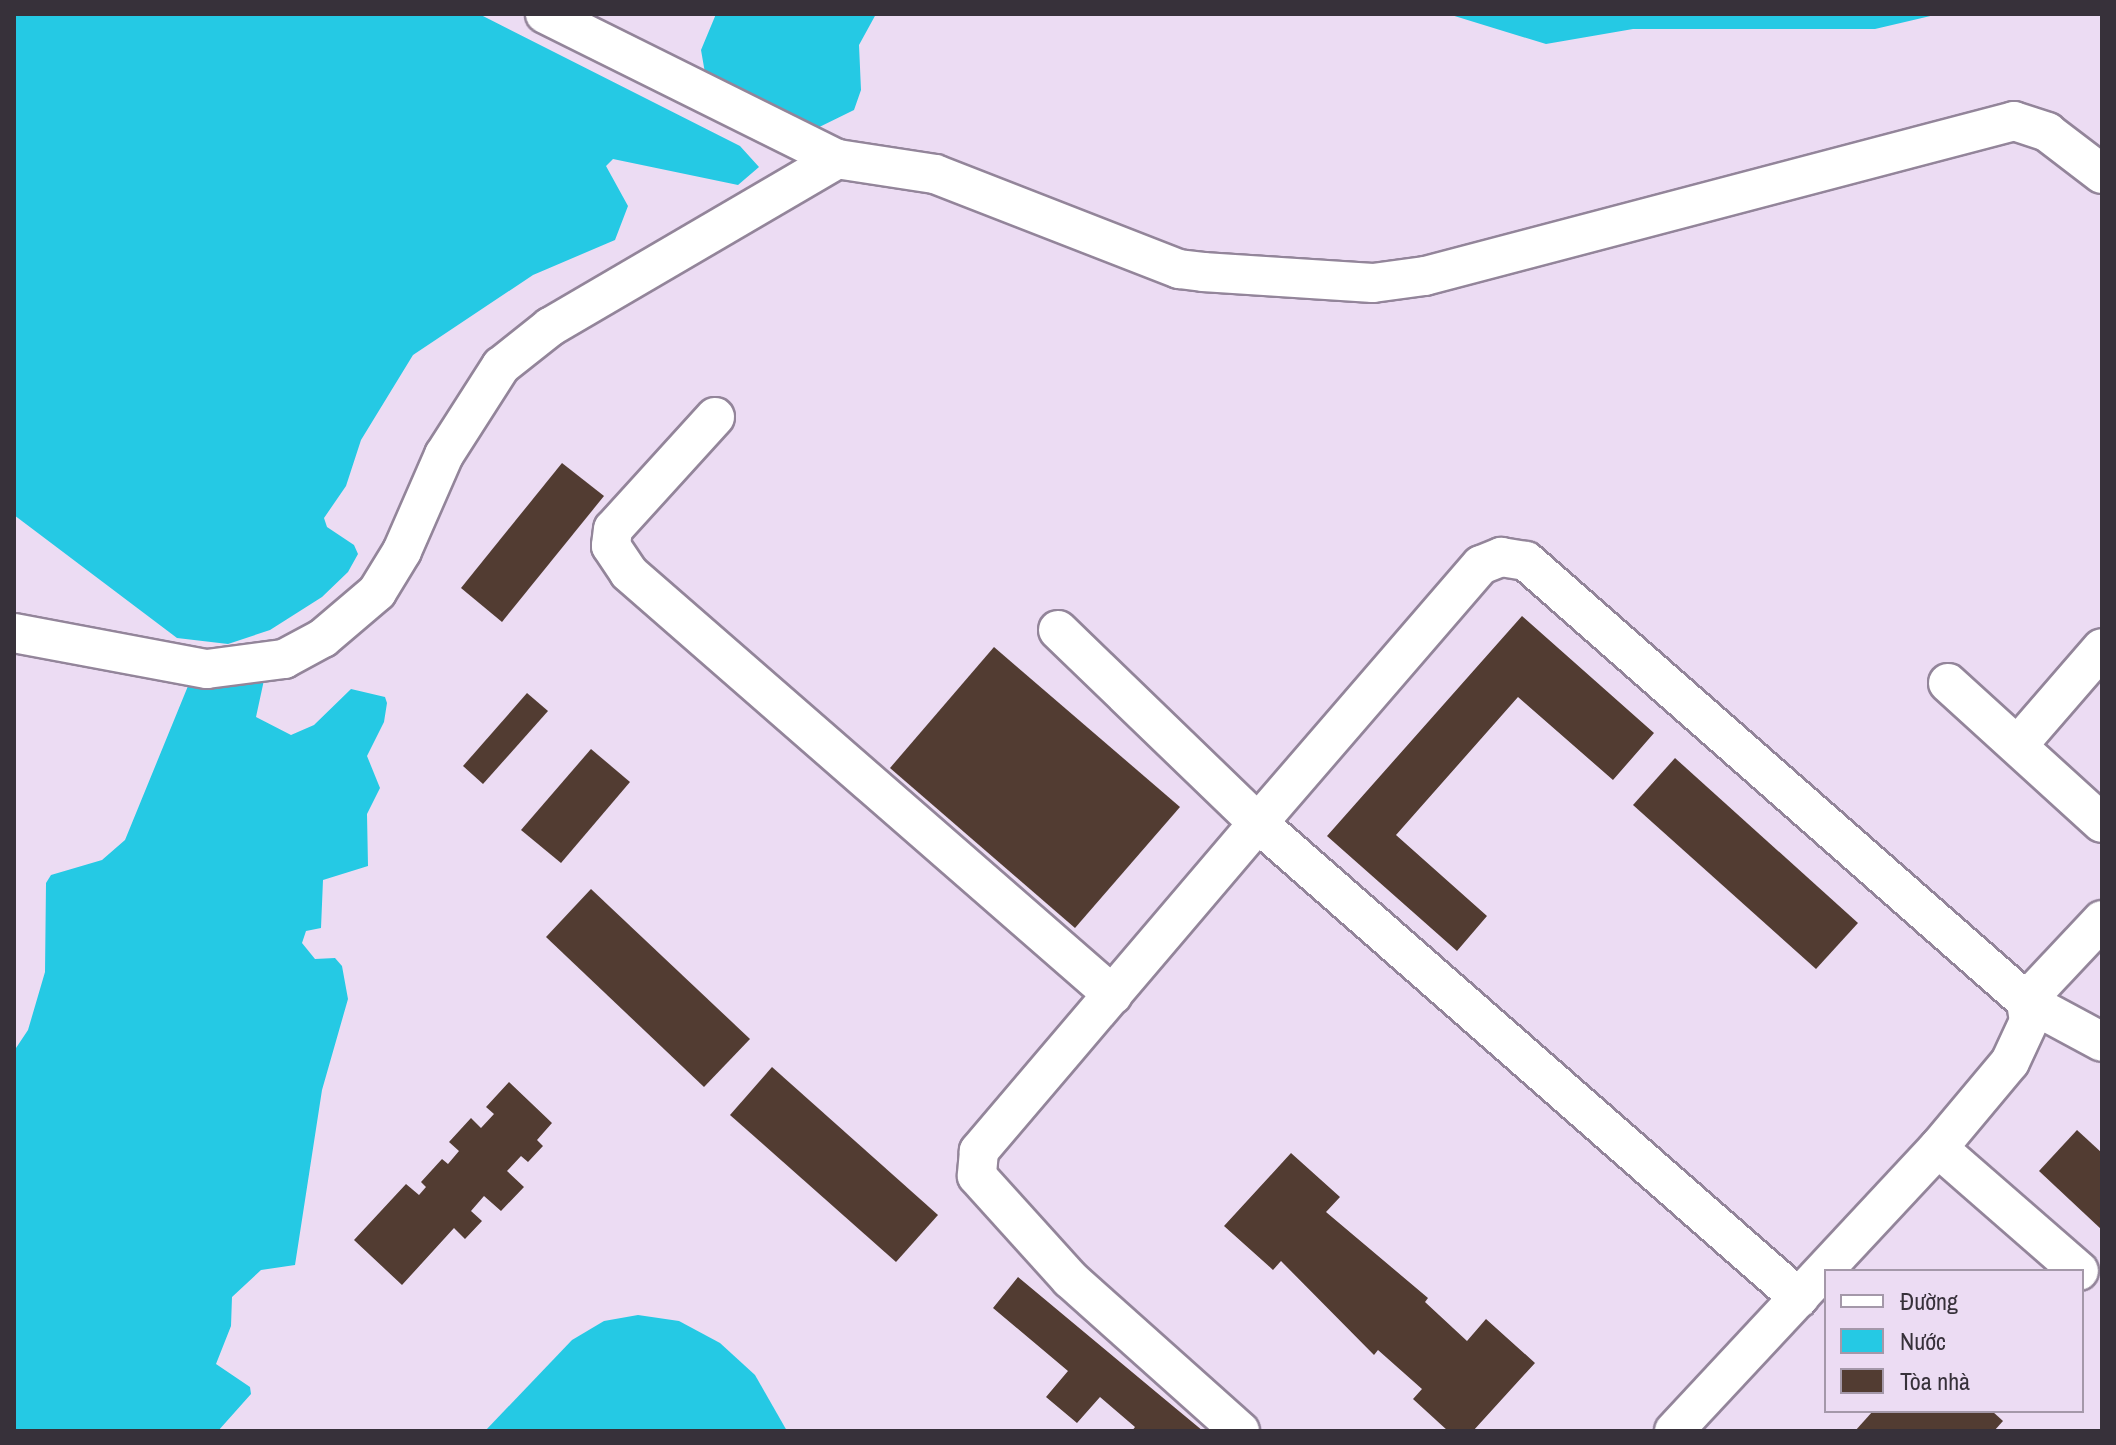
<!DOCTYPE html>
<meta charset="utf-8">
<style>
body{margin:0}
#map{position:relative;width:2116px;height:1445px;overflow:hidden;background:#ecdcf3;font-family:"Archivo Narrow",sans-serif}
div>[style]{position:absolute}
[style*='--x']{left:calc(var(--x)*1px);top:calc(var(--y)*1px);width:calc(var(--w)*1px);rotate:calc(var(--a)*1deg)}
.water>*{inset:0;background:#25c9e4}
.building>*{inset:0;background:#523c32}
.roads{filter:drop-shadow(2px 0 #93859a) drop-shadow(-2px 0 #93859a) drop-shadow(0 2px #93859a) drop-shadow(0 -2px #93859a)}
.minor>*{height:38px;margin:-19px;padding:0 19px;transform-origin:19px;border-radius:19px;background:#fff}
span{translate:-50% -50%;white-space:nowrap;text-align:center;line-height:1.15;-webkit-text-stroke:8px #ecdcf3;paint-order:stroke}
.frame{position:absolute;inset:0;border:16px solid #37313a;pointer-events:none}
.legend{position:absolute;left:1824px;top:1269px;width:260px;height:144px;box-sizing:border-box;background:#ecdcf3;border:2px solid #a498a9;margin:0;padding:10px 14px;list-style:none;font-size:24px;color:#37313a}
.legend li{display:flex;align-items:center;gap:16px;height:40px}
.legend b{width:40px;border:2px solid #a498a9}
</style>
<div id="map">
<div class="water">
<i style="clip-path:polygon(14px 14px,479px 14px,740px 146px,759px 167px,738px 185px,613px 159px,606px 166px,628px 206px,615px 240px,533px 275px,413px 355px,361px 440px,346px 486px,324px 518px,327px 527px,354px 545px,358px 554px,348px 572px,322px 597px,270px 630px,228px 644px,177px 638px,14px 515px)"></i>
<i style="clip-path:polygon(716px 14px,876px 14px,859px 45px,861px 90px,854px 110px,801px 136px,705px 73px,701px 50px)"></i>
<i style="clip-path:polygon(1448px 14px,1939px 14px,1875px 29px,1633px 29px,1546px 44px)"></i>
<i style="clip-path:polygon(264px 680px,256px 717px,291px 735px,314px 725px,351px 689px,385px 697px,387px 703px,384px 722px,367px 756px,380px 788px,367px 814px,368px 866px,323px 880px,321px 928px,306px 931px,302px 943px,315px 959px,335px 958px,342px 966px,348px 999px,322px 1090px,295px 1265px,261px 1270px,232px 1297px,231px 1326px,216px 1364px,250px 1387px,251px 1394px,218px 1431px,14px 1431px,14px 1051px,28px 1030px,45px 972px,46px 883px,51px 875px,102px 860px,125px 840px,188px 686px,195px 681px)"></i>
<i style="clip-path:polygon(638px 1315px,679px 1321px,720px 1343px,755px 1375px,787px 1431px,485px 1431px,572px 1340px,604px 1321px)"></i>
</div>
<div class="building">
<i style="clip-path:polygon(562px 463px,604px 496px,502px 622px,461px 588px)"></i>
<i style="clip-path:polygon(1522px 616px,1654px 733px,1613px 780px,1518px 697px,1396px 835px,1487px 916px,1457px 951px,1327px 836px)"></i>
<i style="clip-path:polygon(994px 647px,1180px 807px,1075px 928px,890px 768px)"></i>
<i style="clip-path:polygon(527px 693px,548px 711px,483px 784px,463px 766px)"></i>
<i style="clip-path:polygon(591px 749px,630px 782px,561px 863px,521px 830px)"></i>
<i style="clip-path:polygon(1675px 758px,1858px 923px,1816px 969px,1633px 805px)"></i>
<i style="clip-path:polygon(591px 889px,750px 1039px,704px 1087px,546px 937px)"></i>
<i style="clip-path:polygon(772px 1067px,938px 1215px,896px 1262px,730px 1115px)"></i>
<i style="clip-path:polygon(509px 1082px,552px 1123px,537px 1140px,543px 1146px,528px 1162px,521px 1156px,507px 1171px,524px 1187px,501px 1211px,484px 1196px,471px 1211px,482px 1221px,465px 1239px,454px 1228px,402px 1285px,354px 1240px,406px 1184px,419px 1195px,426px 1187px,421px 1182px,442px 1159px,448px 1164px,459px 1151px,449px 1142px,471px 1118px,481px 1128px,494px 1114px,486px 1107px)"></i>
<i style="clip-path:polygon(2077px 1130px,2102px 1153px,2102px 1230px,2039px 1171px)"></i>
<i style="clip-path:polygon(1291px 1153px,1340px 1197px,1326px 1212px,1428px 1298px,1425px 1302px,1467px 1341px,1486px 1319px,1535px 1363px,1473px 1431px,1448px 1431px,1413px 1399px,1422px 1389px,1378px 1350px,1374px 1355px,1281px 1261px,1273px 1270px,1224px 1226px)"></i>
<i style="clip-path:polygon(1018px 1277px,1162px 1397px,1203px 1431px,1132px 1431px,1135px 1427px,1100px 1397px,1077px 1423px,1046px 1397px,1068px 1371px,993px 1308px)"></i>
<i style="clip-path:polygon(1873px 1411px,1992px 1411px,2003px 1421px,1994px 1431px,1855px 1431px)"></i>
</div>
<div class="roads">
<div class="minor">
<i style="--x:545;--y:14;--w:326;--a:26.4"></i>
<i style="--x:837;--y:159;--w:99;--a:8.7"></i>
<i style="--x:935;--y:174;--w:262;--a:21.3"></i>
<i style="--x:1179;--y:269;--w:24;--a:7"></i>
<i style="--x:1203;--y:272;--w:170;--a:3.7"></i>
<i style="--x:1373;--y:283;--w:52;--a:-7.7"></i>
<i style="--x:1425;--y:276;--w:609;--a:-14.74"></i>
<i style="--x:2014;--y:121;--w:35;--a:18"></i>
<i style="--x:2047;--y:132;--w:69;--a:37.4"></i>
<i style="--x:715;--y:417;--w:151;--a:132.3"></i>
<i style="--x:613;--y:529;--w:17;--a:97"></i>
<i style="--x:611;--y:546;--w:32;--a:56"></i>
<i style="--x:629;--y:573;--w:642;--a:41.09"></i>
<i style="--x:1058;--y:630;--w:278;--a:44"></i>
<i style="--x:1258;--y:823;--w:431;--a:130.4"></i>
<i style="--x:979;--y:1151;--w:25;--a:95"></i>
<i style="--x:977;--y:1176;--w:139;--a:47.9"></i>
<i style="--x:1070;--y:1279;--w:228;--a:41.8"></i>
<i style="--x:14;--y:633;--w:196;--a:10.6"></i>
<i style="--x:207;--y:669;--w:78;--a:-7.4"></i>
<i style="--x:284;--y:659;--w:44;--a:-28.3"></i>
<i style="--x:323;--y:638;--w:71;--a:-40.4"></i>
<i style="--x:377;--y:592;--w:48;--a:-58.6"></i>
<i style="--x:402;--y:551;--w:105;--a:-66.4"></i>
<i style="--x:444;--y:455;--w:106;--a:-57.4"></i>
<i style="--x:501;--y:366;--w:63;--a:-38.5"></i>
<i style="--x:550;--y:327;--w:333;--a:-30.3"></i>
<i style="--x:1948;--y:683;--w:208;--a:42.3"></i>
<i style="--x:2018;--y:745;--w:128;--a:-49.1"></i>
<i style="--x:2026;--y:1001;--w:86;--a:28.3"></i>
<i style="--x:1938;--y:1148;--w:187;--a:41.1"></i>
<i style="--x:1799;--y:1298;--w:720;--a:-138.72"></i>
<i style="--x:1258;--y:823;--w:341;--a:-49.2"></i>
<i style="--x:1481;--y:565;--w:22;--a:-22"></i>
<i style="--x:1501;--y:557;--w:25;--a:9"></i>
<i style="--x:1526;--y:561;--w:666;--a:41.35"></i>
<i style="--x:2026;--y:1001;--w:111;--a:-46.8"></i>
<i style="--x:1674;--y:1431;--w:387;--a:-47"></i>
<i style="--x:1938;--y:1148;--w:112;--a:-50.1"></i>
<i style="--x:2010;--y:1062;--w:45;--a:-65.1"></i>
<i style="--x:2029;--y:1021;--w:20;--a:-99"></i>
</div>
</div>
<div class="frame"></div>
<ul class="legend">
<li><b style="height:10px;background:#fff"></b>Đường</li>
<li><b style="height:22px;background:#25c9e4"></b>Nước</li>
<li><b style="height:22px;background:#523c32"></b>Tòa nhà</li>
</ul>
</div>
